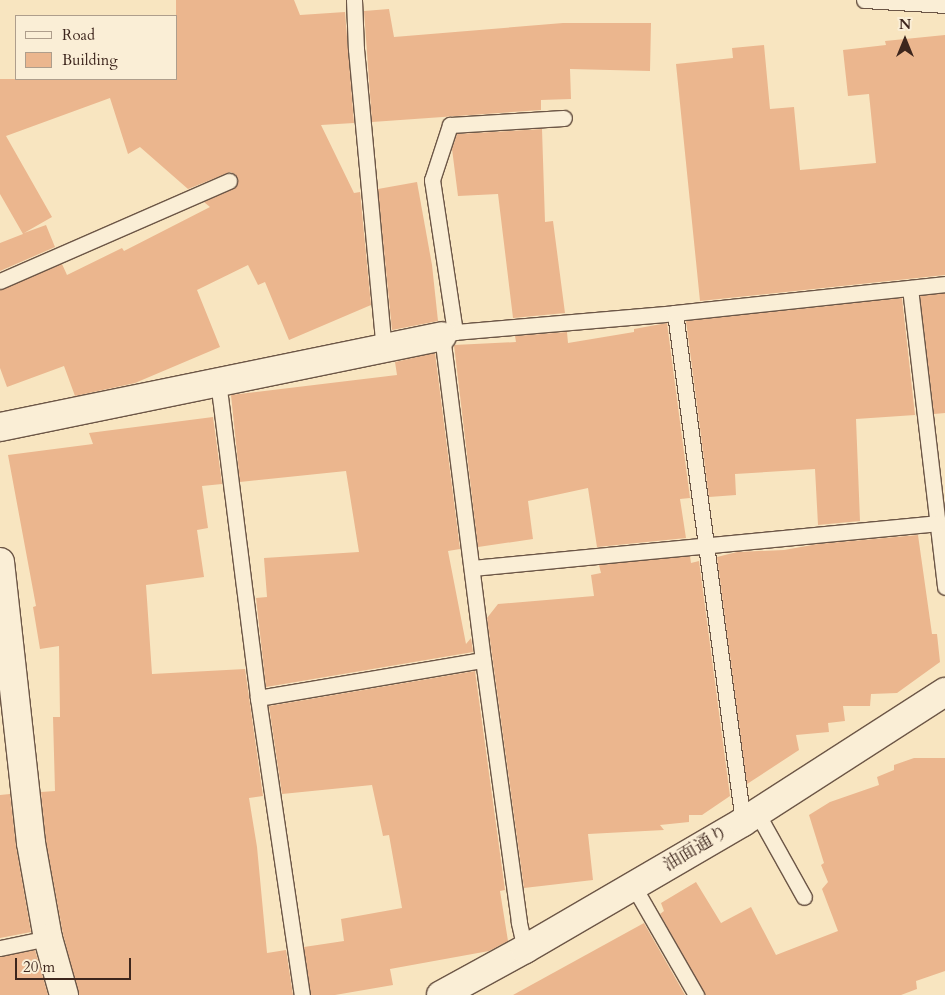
<!DOCTYPE html>
<meta charset="utf-8">
<style>
body{margin:0}
#map{position:relative;width:945px;height:995px;overflow:hidden;background:#f8e5c0;font-family:Cardo,"Noto Serif JP",serif}
div>[style]{position:absolute}
[style*='--x']{left:calc(var(--x)*1px);top:calc(var(--y)*1px);width:calc(var(--w)*1px);rotate:calc(var(--a)*1deg)}
.building>*{inset:0;background:#ebb68e}
.roads{filter:drop-shadow(1px 0 #6c5646) drop-shadow(-1px 0 #6c5646) drop-shadow(0 1px #6c5646) drop-shadow(0 -1px #6c5646)}
.lane>*{height:15px;margin:-7.5px;padding:0 7.5px;transform-origin:7.5px;border-radius:7.5px;background:#faeed6}
.street>*{height:28px;margin:-14px;padding:0 14px;transform-origin:14px;border-radius:14px;background:#faeed6}
span{translate:-50% -50%;white-space:nowrap;text-align:center;line-height:1.15;-webkit-text-stroke:4px #faeed6;paint-order:stroke}
.street-label{font-size:18px;color:#3d261d}
.legend{position:absolute;left:15px;top:15px;width:162px;height:65px;box-sizing:border-box;background:#faeed6;border:1px solid #ae9e8c;margin:0;padding:6px 9px;list-style:none;font-size:15px;color:#3d261d}
.legend li{display:flex;align-items:center;gap:10px;height:25px}
.legend b{width:25px;border:1px solid #ae9e8c}
.north{position:absolute;left:880px;top:15px;width:50px;height:50px;-webkit-text-stroke:4px #faeed6;paint-order:stroke;rotate:0deg;font-size:14px;font-weight:700;line-height:20px;text-align:center;color:#3d261d}
.north::after{content:'';display:block;margin:auto;width:18px;height:22px;background:#3d261d;clip-path:polygon(50% 0,100% 100%,50% 72%,0 100%)}
.scale{position:absolute;left:15px;top:958px;width:116px;height:22px;box-sizing:border-box;border:2px solid #3d261d;border-top:0;padding-left:6px;font-size:15px;line-height:18px;white-space:nowrap;color:#3d261d;-webkit-text-stroke:4px #faeed6;paint-order:stroke}
</style>
<div id="map">
<div class="building">
<i style="clip-path:polygon(176px 0,294px 0,300px 15px,345px 12px,354px 123px,321px 125px,354px 193px,360px 192px,371px 305px,289px 340px,265px 282px,258px 285px,248px 265px,197px 290px,220px 347px,135px 383px,75px 396px,64px 366px,7px 387px,0 368px,0 290px,62px 264px,67px 275px,122px 248px,124px 251px,210px 207px,204px 202px,233px 189px,238px 182px,235px 174px,230px 172px,188px 189px,140px 147px,128px 154px,110px 98px,6px 136px,52px 217px,24px 233px,46px 225px,55px 247px,0 271px,0 243px,23px 234px,0 194px,0 79px,176px 79px)"></i>
<i style="clip-path:polygon(389px 9px,394px 37px,563px 23px,651px 23px,650px 71px,570px 69px,571px 99px,541px 100px,541px 110px,372px 122px,364px 11px)"></i>
<i style="clip-path:polygon(945px 35px,945px 275px,700px 301px,676px 64px,733px 58px,732px 48px,764px 45px,770px 109px,794px 107px,800px 170px,876px 163px,869px 94px,848px 96px,843px 50px,886px 45px,885px 41px)"></i>
<i style="clip-path:polygon(542px 129px,545px 222px,553px 221px,565px 313px,513px 318px,498px 194px,458px 196px,452px 149px,457px 134px)"></i>
<i style="clip-path:polygon(417px 182px,432px 265px,438px 321px,392px 330px,378px 189px)"></i>
<i style="clip-path:polygon(945px 293px,945px 413px,934px 414px,920px 296px)"></i>
<i style="clip-path:polygon(902px 298px,915px 415px,856px 419px,860px 521px,818px 525px,815px 469px,735px 474px,736px 495px,709px 497px,686px 321px)"></i>
<i style="clip-path:polygon(667px 323px,690px 498px,680px 499px,686px 538px,597px 547px,588px 488px,528px 501px,533px 539px,478px 547px,454px 345px,516px 342px,515px 336px,567px 332px,568px 343px,634px 332px,634px 329px)"></i>
<i style="clip-path:polygon(435px 353px,460px 549px,448px 551px,466px 644px,471px 638px,473px 652px,266px 687px,256px 598px,267px 597px,264px 558px,359px 552px,346px 471px,240px 482px,231px 395px,397px 375px,395px 362px)"></i>
<i style="clip-path:polygon(213px 417px,222px 484px,202px 486px,208px 528px,197px 530px,204px 577px,146px 585px,152px 674px,245px 669px,263px 796px,249px 798px,257px 847px,267px 953px,286px 950px,293px 995px,79px 995px,63px 934px,46px 841px,41px 792px,55px 791px,53px 717px,60px 717px,59px 646px,40px 649px,33px 607px,36px 606px,8px 455px,93px 444px,89px 433px)"></i>
<i style="clip-path:polygon(918px 535px,932px 634px,937px 634px,940px 662px,897px 693px,871px 694px,870px 706px,843px 706px,845px 721px,828px 723px,829px 732px,796px 735px,799px 750px,747px 784px,717px 557px,737px 552px,784px 550px,818px 544px)"></i>
<i style="clip-path:polygon(690px 556px,691px 563px,699px 561px,730px 796px,702px 815px,689px 815px,689px 822px,660px 825px,664px 830px,588px 834px,593px 880px,524px 888px,487px 618px,498px 604px,594px 596px,591px 575px,601px 573px,599px 565px)"></i>
<i style="clip-path:polygon(475px 671px,505px 890px,500px 891px,508px 941px,489px 951px,390px 969px,393px 985px,335px 995px,311px 995px,304px 947px,344px 941px,341px 919px,402px 908px,389px 835px,383px 836px,372px 785px,282px 794px,269px 706px)"></i>
<i style="clip-path:polygon(914px 758px,945px 758px,945px 971px,916px 981px,917px 989px,901px 995px,705px 995px,660px 914px,664px 911px,661px 903px,696px 882px,721px 923px,751px 907px,776px 955px,838px 931px,822px 889px,828px 882px,821px 865px,824px 863px,809px 815px,830px 802px,879px 785px,877px 777px,894px 770px,894px 765px)"></i>
<i style="clip-path:polygon(10px 794px,16px 846px,31px 932px,0 938px,0 795px)"></i>
<i style="clip-path:polygon(644px 923px,685px 995px,513px 995px)"></i>
<i style="clip-path:polygon(35px 950px,48px 995px,0 995px,0 957px)"></i>
</div>
<div class="roads">
<div class="lane">
<i style="--x:354;--y:0;--w:49;--a:87.7"></i>
<i style="--x:356;--y:49;--w:300;--a:84.7"></i>
<i style="--x:864;--y:0;--w:81;--a:3.5"></i>
<i style="--x:0;--y:281;--w:250;--a:-23.6"></i>
<i style="--x:910;--y:288;--w:301;--a:83.3"></i>
<i style="--x:675;--y:313;--w:514;--a:82.39"></i>
<i style="--x:455;--y:332;--w:154;--a:-98.6"></i>
<i style="--x:432;--y:180;--w:58;--a:-71.9"></i>
<i style="--x:450;--y:125;--w:114;--a:-3.5"></i>
<i style="--x:218;--y:381;--w:320;--a:82.8"></i>
<i style="--x:258;--y:698;--w:300;--a:81.6"></i>
<i style="--x:472;--y:568;--w:467;--a:-5.5"></i>
<i style="--x:258;--y:698;--w:228;--a:-9.6"></i>
<i style="--x:757;--y:813;--w:96;--a:60.8"></i>
<i style="--x:634;--y:887;--w:125;--a:60.1"></i>
<i style="--x:0;--y:948;--w:49;--a:-11.8"></i>
<i style="--x:525;--y:949;--w:28;--a:-103"></i>
<i style="--x:519;--y:922;--w:264;--a:-97.8"></i>
<i style="--x:483;--y:660;--w:327;--a:-97.2"></i>
<i style="--x:442;--y:336;--w:14;--a:-17"></i>
<i style="--x:455;--y:332;--w:221;--a:-4.9"></i>
<i style="--x:675;--y:313;--w:272;--a:-6.1"></i>
</div>
<div class="street">
<i style="--x:0;--y:427;--w:451;--a:-11.6"></i>
<i style="--x:0;--y:562;--w:283;--a:83.7"></i>
<i style="--x:31;--y:843;--w:97;--a:79.9"></i>
<i style="--x:48;--y:938;--w:59;--a:74.3"></i>
<i style="--x:441;--y:995;--w:96;--a:-28.7"></i>
<i style="--x:525;--y:949;--w:252;--a:-30.2"></i>
<i style="--x:743;--y:822;--w:240;--a:-32.8"></i>
</div>
</div>
<div class="street-label">
<span style="left:696px;top:849px;rotate:-31deg">油面通り</span>
</div>
<ul class="legend">
<li><b style="height:6px;background:#faeed6"></b>Road</li>
<li><b style="height:14px;background:#ebb68e"></b>Building</li>
</ul>
<div class="north">N</div>
<div class="scale">20 m</div>
</div>
